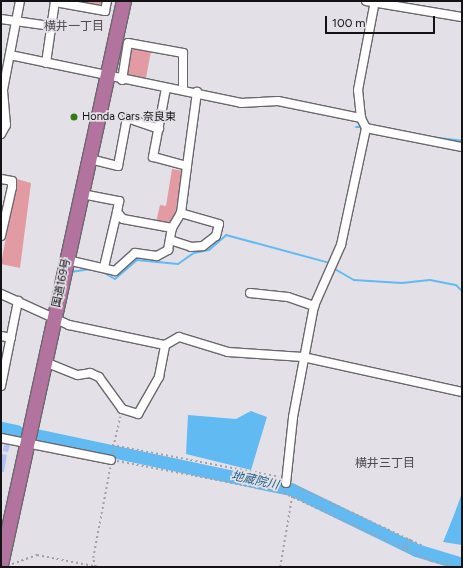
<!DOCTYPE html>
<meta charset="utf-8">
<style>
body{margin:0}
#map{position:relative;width:463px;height:568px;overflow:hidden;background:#e3e0e7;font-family:Figtree,"Noto Sans JP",sans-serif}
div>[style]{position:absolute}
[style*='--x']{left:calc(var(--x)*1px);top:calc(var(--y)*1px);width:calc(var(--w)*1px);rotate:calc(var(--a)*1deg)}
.green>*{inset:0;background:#e29ba2}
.water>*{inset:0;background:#61bbf2}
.stream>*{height:2px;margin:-1px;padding:0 1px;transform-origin:1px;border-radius:1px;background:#61bbf2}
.river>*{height:13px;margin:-6.5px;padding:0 6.5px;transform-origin:6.5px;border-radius:6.5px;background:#61bbf2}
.building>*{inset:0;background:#b3c1f2}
.path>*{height:1.5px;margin-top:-0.75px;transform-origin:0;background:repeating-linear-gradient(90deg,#a3a1a6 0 2px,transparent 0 5px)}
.roads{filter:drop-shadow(1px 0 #6a676d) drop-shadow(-1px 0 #6a676d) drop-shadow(0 1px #6a676d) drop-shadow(0 -1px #6a676d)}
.street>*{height:8px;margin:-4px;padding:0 4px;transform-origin:4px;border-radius:4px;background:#fff}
.highway>*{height:14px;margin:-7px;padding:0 7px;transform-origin:7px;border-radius:7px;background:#b3739f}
.dots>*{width:11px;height:11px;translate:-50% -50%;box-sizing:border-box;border:2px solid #e3e0e7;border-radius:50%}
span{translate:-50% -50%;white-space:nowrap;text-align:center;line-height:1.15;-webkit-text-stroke:3.5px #e3e0e7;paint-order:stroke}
.poi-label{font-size:11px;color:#131214}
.left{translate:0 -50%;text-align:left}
.street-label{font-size:11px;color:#131214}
.neighbourhood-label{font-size:12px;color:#4c4a50}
.water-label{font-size:12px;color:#1c5e84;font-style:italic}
.frame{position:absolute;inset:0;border:2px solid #131214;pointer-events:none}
.scale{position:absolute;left:325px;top:16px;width:110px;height:18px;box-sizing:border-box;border:2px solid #131214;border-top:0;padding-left:5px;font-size:12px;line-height:14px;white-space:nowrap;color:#131214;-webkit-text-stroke:3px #e3e0e7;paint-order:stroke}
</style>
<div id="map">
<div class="green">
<i style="clip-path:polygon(77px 1px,103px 1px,102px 6px)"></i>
<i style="clip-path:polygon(133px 49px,151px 51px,146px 78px,127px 75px,130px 51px)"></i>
<i style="clip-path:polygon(172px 169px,184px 171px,174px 218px,170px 223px,156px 222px,160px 205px,166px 206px)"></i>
<i style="clip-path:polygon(17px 179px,31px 183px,20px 268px,1px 264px)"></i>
</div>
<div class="water">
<i style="clip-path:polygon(251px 411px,267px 417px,251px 470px,186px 454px,188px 415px,236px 419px)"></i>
<i style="clip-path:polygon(462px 493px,462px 545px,443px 542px,454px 515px)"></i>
</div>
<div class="stream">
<i style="--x:356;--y:127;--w:6;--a:0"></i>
<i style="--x:431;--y:137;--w:31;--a:7"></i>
<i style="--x:333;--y:268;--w:24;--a:30"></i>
<i style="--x:354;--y:280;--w:48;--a:3.6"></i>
<i style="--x:402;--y:283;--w:28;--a:-6"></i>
<i style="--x:430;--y:280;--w:26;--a:11"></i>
<i style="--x:456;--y:285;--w:8;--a:45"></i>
<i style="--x:101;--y:271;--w:16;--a:30"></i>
<i style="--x:115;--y:279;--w:29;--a:-41"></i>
<i style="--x:137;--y:260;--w:41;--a:5.6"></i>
<i style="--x:178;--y:264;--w:19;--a:-35"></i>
<i style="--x:194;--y:253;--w:15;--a:-11"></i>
<i style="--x:209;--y:250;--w:23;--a:-41"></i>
<i style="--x:226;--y:235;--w:108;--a:15.1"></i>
<i style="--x:71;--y:272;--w:18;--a:-9"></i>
</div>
<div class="river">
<i style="--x:1;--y:428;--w:16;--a:11"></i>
<i style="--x:36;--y:435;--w:261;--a:12"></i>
<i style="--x:291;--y:489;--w:139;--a:26"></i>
<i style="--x:416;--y:550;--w:48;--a:16.9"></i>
</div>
<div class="building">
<i style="clip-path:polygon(4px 444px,10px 445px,8px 452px,3px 451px)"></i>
<i style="clip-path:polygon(2px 454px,7px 455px,4px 472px,1px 472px)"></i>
</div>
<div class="path">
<i style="--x:112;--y:445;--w:170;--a:10.8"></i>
<i style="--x:112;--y:452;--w:36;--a:-77"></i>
<i style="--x:117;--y:461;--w:170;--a:10.8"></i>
<i style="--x:284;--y:493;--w:162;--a:24.8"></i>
<i style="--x:431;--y:561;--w:29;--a:12"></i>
<i style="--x:293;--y:485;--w:144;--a:25.1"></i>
<i style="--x:404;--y:549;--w:12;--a:-59"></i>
<i style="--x:12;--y:564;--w:27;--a:-20"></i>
<i style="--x:37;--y:555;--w:63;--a:11"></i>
<i style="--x:95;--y:567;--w:9;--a:-103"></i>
<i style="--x:93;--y:558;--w:92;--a:-79.3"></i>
<i style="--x:280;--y:567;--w:72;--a:-80.4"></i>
</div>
<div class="roads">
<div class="street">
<i style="--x:366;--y:1;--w:97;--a:9.5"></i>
<i style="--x:55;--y:2;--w:51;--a:10.2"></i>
<i style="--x:105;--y:11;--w:10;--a:-79"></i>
<i style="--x:1;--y:19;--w:49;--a:8.1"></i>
<i style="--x:10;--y:55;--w:236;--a:11.7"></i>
<i style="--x:241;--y:103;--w:37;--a:-3"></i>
<i style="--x:278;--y:101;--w:85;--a:11.6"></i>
<i style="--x:46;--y:63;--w:63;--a:-81.7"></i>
<i style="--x:122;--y:80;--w:37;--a:-81"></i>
<i style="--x:128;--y:43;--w:56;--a:10.3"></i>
<i style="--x:183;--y:53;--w:37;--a:90"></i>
<i style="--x:366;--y:128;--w:98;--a:11.2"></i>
<i style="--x:1;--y:134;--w:10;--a:-61"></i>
<i style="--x:6;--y:125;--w:35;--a:-95"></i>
<i style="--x:3;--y:90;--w:91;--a:-79.2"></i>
<i style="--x:90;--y:159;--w:29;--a:14"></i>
<i style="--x:118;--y:166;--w:49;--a:-79.4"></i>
<i style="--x:127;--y:118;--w:34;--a:19"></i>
<i style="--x:187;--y:166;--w:75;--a:-82.3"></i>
<i style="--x:1;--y:179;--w:11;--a:10"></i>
<i style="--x:12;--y:181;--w:6;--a:90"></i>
<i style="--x:12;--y:187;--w:50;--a:102.7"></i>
<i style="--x:82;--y:194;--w:38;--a:11"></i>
<i style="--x:119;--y:201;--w:11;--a:100"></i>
<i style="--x:117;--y:212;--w:9;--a:49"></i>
<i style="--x:123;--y:219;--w:50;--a:10.4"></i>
<i style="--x:170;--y:240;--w:22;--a:18"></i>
<i style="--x:191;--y:247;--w:12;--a:-5"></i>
<i style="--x:203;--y:246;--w:16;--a:-38"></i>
<i style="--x:216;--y:236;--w:12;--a:-76"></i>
<i style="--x:219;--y:224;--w:40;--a:-164"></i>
<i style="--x:67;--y:260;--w:49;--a:12.9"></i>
<i style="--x:115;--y:271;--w:27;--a:-42"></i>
<i style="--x:135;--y:253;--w:22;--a:8"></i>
<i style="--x:157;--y:256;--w:13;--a:-29"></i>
<i style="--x:168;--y:250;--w:22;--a:-80"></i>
<i style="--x:172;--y:228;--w:17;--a:-59"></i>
<i style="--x:181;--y:213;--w:47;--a:-82.7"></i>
<i style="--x:187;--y:166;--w:35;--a:-165"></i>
<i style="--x:153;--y:157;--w:70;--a:-79.3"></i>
<i style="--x:104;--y:267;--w:57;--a:-76.7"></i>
<i style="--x:250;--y:293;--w:38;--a:6"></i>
<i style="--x:288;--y:297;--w:28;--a:19"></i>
<i style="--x:1;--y:294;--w:75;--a:24.5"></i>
<i style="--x:69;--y:325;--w:98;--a:11.8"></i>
<i style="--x:165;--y:345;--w:16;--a:-30"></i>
<i style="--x:179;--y:337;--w:51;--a:17"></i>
<i style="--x:228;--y:352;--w:75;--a:3.8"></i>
<i style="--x:303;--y:357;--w:163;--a:12.4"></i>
<i style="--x:1;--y:336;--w:10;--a:11"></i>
<i style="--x:45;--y:362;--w:35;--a:22"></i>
<i style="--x:78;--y:375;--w:12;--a:-9"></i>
<i style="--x:90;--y:373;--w:10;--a:24"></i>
<i style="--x:99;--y:377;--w:39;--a:54"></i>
<i style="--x:122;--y:409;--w:17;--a:17"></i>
<i style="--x:138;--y:414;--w:43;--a:-60.4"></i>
<i style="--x:159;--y:377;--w:33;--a:-79"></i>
<i style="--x:1;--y:386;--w:87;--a:-78.7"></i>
<i style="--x:1;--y:438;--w:112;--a:11.3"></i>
<i style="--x:286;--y:483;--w:66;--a:-83.9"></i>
<i style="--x:293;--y:417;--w:113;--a:-79.3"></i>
<i style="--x:314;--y:306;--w:67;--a:-66.1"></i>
<i style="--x:341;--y:245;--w:120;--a:-77.9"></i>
<i style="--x:366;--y:128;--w:11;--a:-117"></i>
<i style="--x:361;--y:118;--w:28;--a:-96"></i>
<i style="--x:358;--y:90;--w:91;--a:-79.2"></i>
</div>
<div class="highway">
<i style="--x:1;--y:565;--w:577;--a:-77.7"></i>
</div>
</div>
<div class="dots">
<i style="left:74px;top:117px;background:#387816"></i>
</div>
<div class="poi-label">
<span class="left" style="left:82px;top:117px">Honda Cars 奈良東</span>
</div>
<div class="street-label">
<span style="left:62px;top:283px;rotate:-78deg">国道169号</span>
</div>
<div class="neighbourhood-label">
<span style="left:74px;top:27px">横井一丁目</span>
<span style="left:385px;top:464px">横井三丁目</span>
</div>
<div class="water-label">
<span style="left:255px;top:481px;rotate:12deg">地蔵院川</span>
</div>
<div class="frame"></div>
<div class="scale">100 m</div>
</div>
